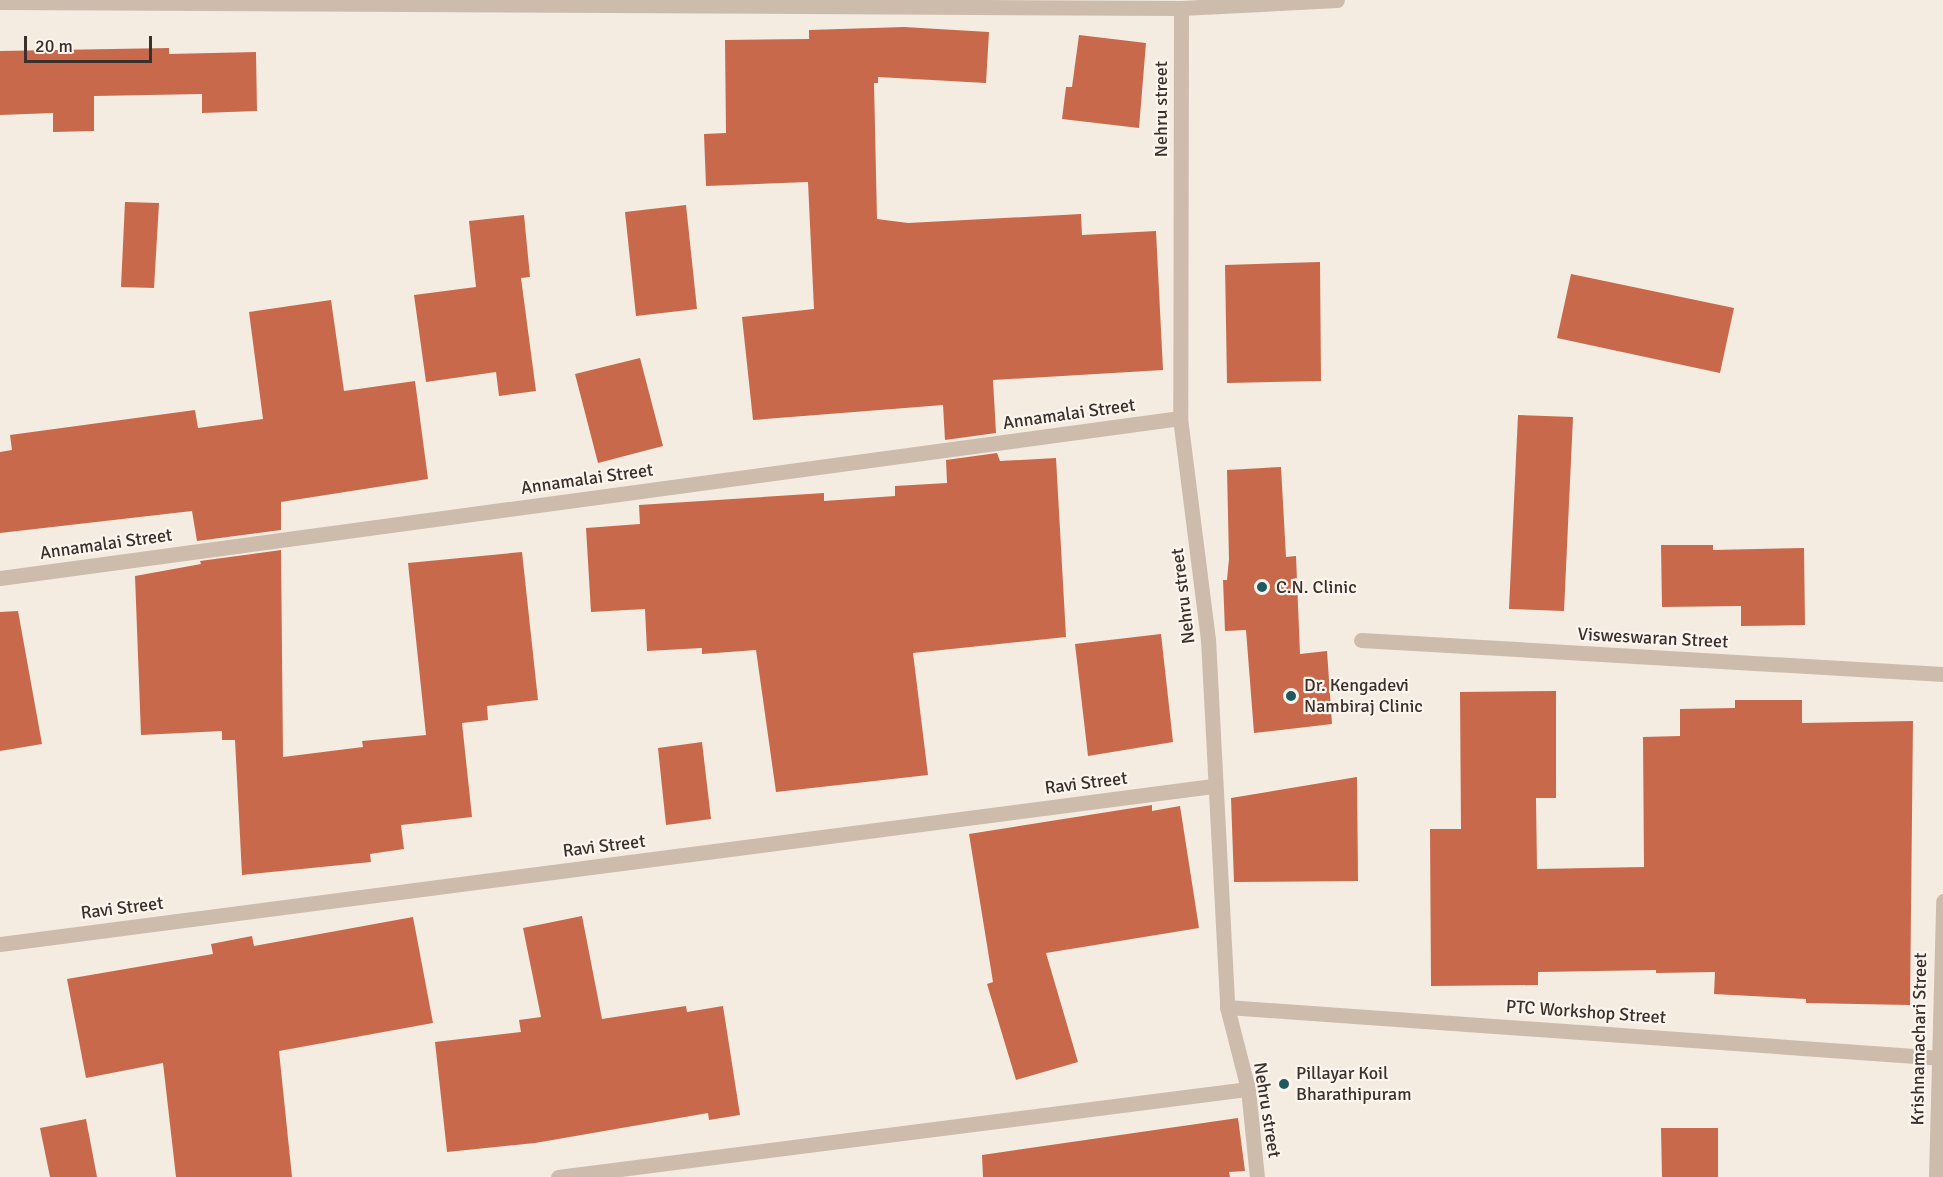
<!DOCTYPE html>
<style>
body{margin:0}
#map{position:relative;width:1943px;height:1177px;overflow:hidden;background:#f4ebe1;font-family:Signika,sans-serif}
div>[style]{position:absolute}
[style*='--x']{left:calc(var(--x)*1px);top:calc(var(--y)*1px);width:calc(var(--w)*1px);rotate:calc(var(--a)*1deg)}
.building>*{inset:0;background:#c8694b}
.minor>*{height:15px;margin:-7.5px;padding:0 7.5px;transform-origin:7.5px;border-radius:7.5px;background:#cdbbac}
.dots>*{width:16px;height:16px;translate:-50% -50%;box-sizing:border-box;border:3px solid #fbf5ee;border-radius:50%}
span{translate:-50% -50%;white-space:nowrap;text-align:center;line-height:1.15;-webkit-text-stroke:4.5px #fbf5ee;paint-order:stroke}
.street-label{font-size:18px;color:#3b302b}
.poi-label{font-size:18px;color:#3b302b}
.left{translate:0 -50%;text-align:left}
.scale{position:absolute;left:24px;top:36px;width:128px;height:27px;box-sizing:border-box;border:3px solid #3b302b;border-top:0;padding-left:8px;font-size:18px;line-height:21px;white-space:nowrap;color:#3b302b;-webkit-text-stroke:4px #fbf5ee;paint-order:stroke}
</style>
<div id="map">
<div class="building">
<i style="clip-path:polygon(904px 27px,989px 32px,986px 83px,878px 77px,878px 83px,874px 83px,877px 219px,908px 223px,1081px 214px,1082px 235px,1156px 231px,1163px 370px,993px 380px,996px 433px,945px 440px,943px 405px,753px 420px,742px 317px,814px 309px,808px 182px,706px 186px,704px 134px,726px 133px,725px 40px,809px 39px,809px 30px)"></i>
<i style="clip-path:polygon(1079px 35px,1146px 43px,1139px 128px,1062px 119px,1066px 87px,1072px 87px)"></i>
<i style="clip-path:polygon(169px 48px,169px 54px,256px 52px,257px 111px,202px 113px,202px 94px,94px 96px,94px 131px,53px 132px,53px 113px,0 115px,0 51px)"></i>
<i style="clip-path:polygon(125px 202px,159px 203px,154px 288px,121px 287px)"></i>
<i style="clip-path:polygon(686px 205px,697px 309px,636px 316px,625px 212px)"></i>
<i style="clip-path:polygon(524px 215px,530px 277px,521px 278px,536px 391px,499px 396px,496px 372px,426px 382px,414px 295px,476px 287px,469px 221px)"></i>
<i style="clip-path:polygon(1320px 262px,1321px 381px,1227px 383px,1225px 265px)"></i>
<i style="clip-path:polygon(1571px 274px,1734px 308px,1720px 373px,1557px 338px)"></i>
<i style="clip-path:polygon(331px 300px,344px 391px,415px 381px,428px 479px,281px 502px,281px 530px,197px 541px,192px 511px,0 533px,0 452px,12px 450px,10px 435px,195px 410px,198px 428px,263px 419px,249px 312px)"></i>
<i style="clip-path:polygon(640px 358px,663px 446px,598px 463px,575px 374px)"></i>
<i style="clip-path:polygon(1518px 415px,1573px 417px,1564px 611px,1509px 609px)"></i>
<i style="clip-path:polygon(997px 453px,1000px 461px,1056px 458px,1066px 637px,913px 653px,928px 775px,776px 792px,756px 650px,702px 654px,702px 648px,647px 651px,645px 609px,591px 612px,586px 528px,640px 524px,639px 505px,824px 493px,824px 501px,895px 496px,895px 486px,947px 483px,946px 460px)"></i>
<i style="clip-path:polygon(1281px 467px,1286px 557px,1296px 556px,1300px 654px,1327px 651px,1332px 724px,1254px 733px,1246px 630px,1225px 631px,1223px 580px,1227px 580px,1229px 559px,1227px 470px)"></i>
<i style="clip-path:polygon(1661px 545px,1713px 545px,1713px 550px,1804px 548px,1805px 625px,1741px 626px,1741px 606px,1662px 607px)"></i>
<i style="clip-path:polygon(281px 550px,283px 757px,363px 747px,362px 741px,426px 735px,408px 563px,522px 552px,538px 700px,487px 706px,488px 720px,462px 723px,472px 817px,401px 825px,404px 849px,370px 854px,371px 862px,242px 875px,235px 740px,222px 740px,222px 731px,141px 735px,135px 576px,201px 564px,200px 561px)"></i>
<i style="clip-path:polygon(18px 611px,42px 744px,0 751px,0 612px)"></i>
<i style="clip-path:polygon(1161px 634px,1173px 742px,1088px 756px,1075px 644px)"></i>
<i style="clip-path:polygon(1556px 691px,1556px 798px,1536px 798px,1537px 869px,1644px 867px,1643px 737px,1680px 736px,1680px 709px,1735px 708px,1735px 700px,1802px 700px,1802px 723px,1913px 721px,1910px 1005px,1806px 1003px,1806px 999px,1714px 994px,1715px 972px,1656px 973px,1656px 970px,1538px 972px,1538px 985px,1431px 986px,1430px 829px,1461px 829px,1460px 692px)"></i>
<i style="clip-path:polygon(702px 742px,711px 819px,666px 825px,658px 748px)"></i>
<i style="clip-path:polygon(1357px 777px,1358px 881px,1234px 882px,1231px 798px)"></i>
<i style="clip-path:polygon(1152px 805px,1152px 811px,1180px 806px,1199px 928px,1046px 953px,1078px 1062px,1016px 1080px,987px 984px,993px 982px,969px 834px)"></i>
<i style="clip-path:polygon(582px 916px,602px 1019px,686px 1006px,687px 1012px,723px 1006px,740px 1115px,709px 1120px,708px 1113px,535px 1143px,447px 1152px,435px 1042px,521px 1032px,519px 1020px,541px 1017px,523px 928px)"></i>
<i style="clip-path:polygon(413px 917px,433px 1023px,279px 1051px,292px 1177px,176px 1177px,163px 1063px,86px 1078px,67px 979px,213px 954px,211px 944px,252px 936px,254px 946px)"></i>
<i style="clip-path:polygon(1238px 1118px,1245px 1171px,1229px 1172px,1230px 1177px,983px 1177px,982px 1155px)"></i>
<i style="clip-path:polygon(86px 1119px,97px 1177px,50px 1177px,40px 1128px)"></i>
<i style="clip-path:polygon(1661px 1128px,1718px 1128px,1718px 1177px,1662px 1177px)"></i>
</div>
<div class="minor">
<i style="--x:0;--y:2;--w:1181;--a:0.29"></i>
<i style="--x:1181;--y:8;--w:156;--a:-2.9"></i>
<i style="--x:1181;--y:8;--w:410;--a:90.1"></i>
<i style="--x:1180;--y:418;--w:223;--a:82.8"></i>
<i style="--x:1208;--y:639;--w:368;--a:87"></i>
<i style="--x:1227;--y:1007;--w:85;--a:75.6"></i>
<i style="--x:1248;--y:1089;--w:88;--a:84.2"></i>
<i style="--x:0;--y:578;--w:1191;--a:-7.72"></i>
<i style="--x:1361;--y:640;--w:583;--a:3.34"></i>
<i style="--x:0;--y:944;--w:1223;--a:-7.42"></i>
<i style="--x:1227;--y:1007;--w:718;--a:4.07"></i>
<i style="--x:558;--y:1177;--w:696;--a:-7.27"></i>
<i style="--x:1936;--y:1177;--w:276;--a:-88.5"></i>
</div>
<div class="dots">
<i style="left:1262px;top:587px;background:#1f5a5e"></i>
<i style="left:1291px;top:696px;background:#1f5a5e"></i>
<i style="left:1284px;top:1084px;background:#1f5a5e"></i>
</div>
<div class="street-label">
<span style="left:1161px;top:109px;rotate:-90deg">Nehru street</span>
<span style="left:1069px;top:414px;rotate:-8deg">Annamalai Street</span>
<span style="left:587px;top:479px;rotate:-8deg">Annamalai Street</span>
<span style="left:106px;top:544px;rotate:-8deg">Annamalai Street</span>
<span style="left:1183px;top:596px;rotate:-97deg">Nehru street</span>
<span style="left:1653px;top:638px;rotate:3deg">Visweswaran Street</span>
<span style="left:1086px;top:783px;rotate:-7deg">Ravi Street</span>
<span style="left:604px;top:846px;rotate:-7deg">Ravi Street</span>
<span style="left:122px;top:908px;rotate:-7deg">Ravi Street</span>
<span style="left:1586px;top:1012px;rotate:4deg">PTC Workshop Street</span>
<span style="left:1919px;top:1039px;rotate:-89deg">Krishnamachari Street</span>
<span style="left:1267px;top:1110px;rotate:81deg">Nehru street</span>
</div>
<div class="poi-label">
<span class="left" style="left:1276px;top:587px">C.N. Clinic</span>
<span class="left" style="left:1304px;top:696px">Dr. Kengadevi<br>Nambiraj Clinic</span>
<span class="left" style="left:1296px;top:1084px">Pillayar Koil<br>Bharathipuram</span>
</div>
<div class="scale">20 m</div>
</div>
